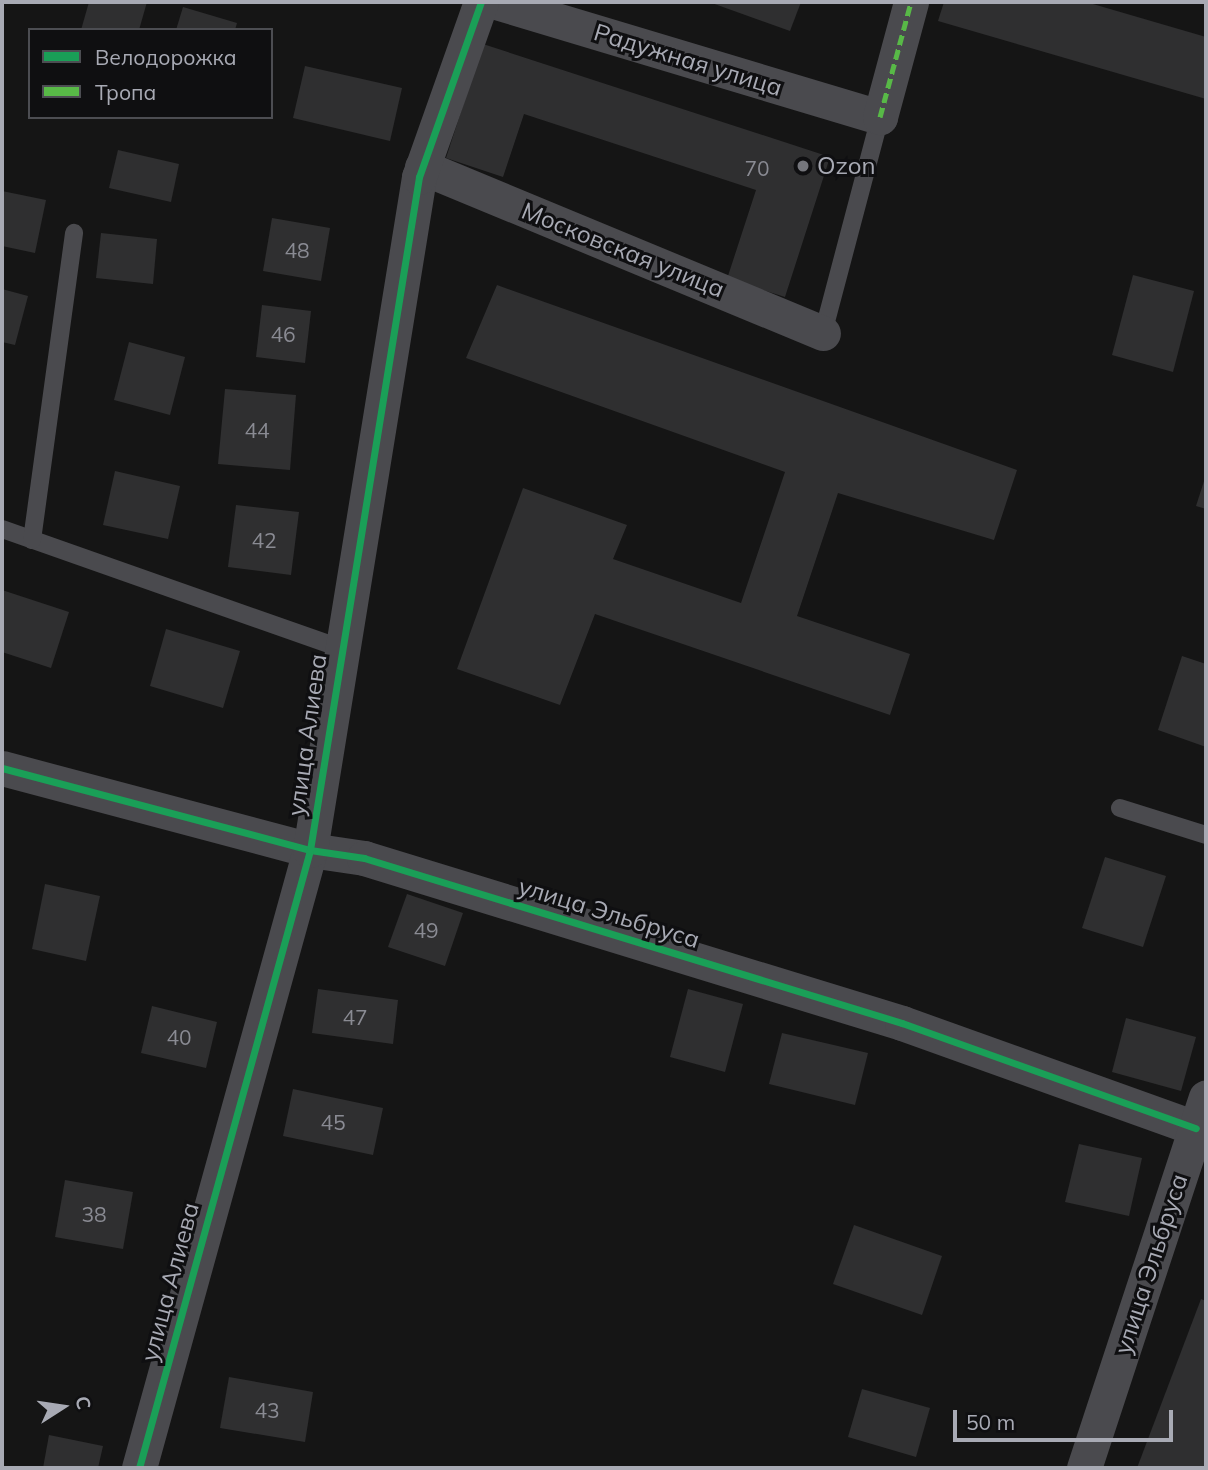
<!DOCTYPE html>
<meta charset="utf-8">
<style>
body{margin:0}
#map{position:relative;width:1208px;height:1470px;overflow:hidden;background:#151515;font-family:Mulish,sans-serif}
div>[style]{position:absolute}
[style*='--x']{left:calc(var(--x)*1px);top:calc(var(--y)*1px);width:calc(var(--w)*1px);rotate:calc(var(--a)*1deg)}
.building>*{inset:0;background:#2f2f30}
.lane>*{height:18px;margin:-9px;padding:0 9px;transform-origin:9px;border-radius:9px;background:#4a4a4e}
.street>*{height:35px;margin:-17.5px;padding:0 17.5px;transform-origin:17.5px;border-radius:17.5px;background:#4a4a4e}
.quiet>*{height:5px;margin-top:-2.5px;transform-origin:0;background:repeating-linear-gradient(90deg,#58b947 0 10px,transparent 0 15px)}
.cycleway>*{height:7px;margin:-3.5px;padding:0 3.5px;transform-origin:3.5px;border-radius:3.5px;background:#1a9f57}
.dots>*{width:19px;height:19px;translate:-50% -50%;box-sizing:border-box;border:4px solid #0f0f11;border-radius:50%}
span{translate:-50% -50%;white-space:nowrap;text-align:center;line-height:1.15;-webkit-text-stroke:6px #0f0f11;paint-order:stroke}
.number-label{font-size:21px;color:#8a8b93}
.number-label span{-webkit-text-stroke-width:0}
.street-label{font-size:24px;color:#a8aab4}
.poi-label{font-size:24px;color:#a8aab4}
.left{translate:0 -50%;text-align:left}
.frame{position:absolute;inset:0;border:4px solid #a8aab4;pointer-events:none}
.legend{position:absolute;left:28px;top:28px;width:245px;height:91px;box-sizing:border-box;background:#0f0f11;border:2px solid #4c4d52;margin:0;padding:9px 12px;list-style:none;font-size:21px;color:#a8aab4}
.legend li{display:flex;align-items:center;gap:14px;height:35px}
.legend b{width:35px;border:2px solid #4c4d52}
.north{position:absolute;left:28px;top:1372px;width:70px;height:70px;-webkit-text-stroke:5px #0f0f11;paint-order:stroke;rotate:78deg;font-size:19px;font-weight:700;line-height:28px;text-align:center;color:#a8aab4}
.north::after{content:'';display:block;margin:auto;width:24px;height:32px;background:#a8aab4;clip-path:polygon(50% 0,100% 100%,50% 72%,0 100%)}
.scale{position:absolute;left:953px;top:1410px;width:220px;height:32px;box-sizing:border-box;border:4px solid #a8aab4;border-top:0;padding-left:9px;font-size:21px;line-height:24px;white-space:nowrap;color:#a8aab4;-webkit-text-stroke:5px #0f0f11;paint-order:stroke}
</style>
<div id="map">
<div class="building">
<i style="clip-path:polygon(89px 2px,147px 2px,139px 30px,81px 30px)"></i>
<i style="clip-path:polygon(709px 2px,801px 2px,790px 31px)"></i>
<i style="clip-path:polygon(944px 2px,1086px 2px,1206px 37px,1206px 99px,938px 21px)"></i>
<i style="clip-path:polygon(183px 7px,237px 23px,235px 30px,176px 30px)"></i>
<i style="clip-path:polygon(483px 44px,830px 157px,785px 297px,727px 279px,756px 190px,524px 114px,503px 177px,446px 158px)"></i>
<i style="clip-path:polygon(305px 66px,402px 88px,390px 141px,293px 118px)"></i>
<i style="clip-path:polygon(118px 150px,179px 164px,171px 202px,109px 188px)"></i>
<i style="clip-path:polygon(2px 191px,46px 200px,35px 253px,2px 246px)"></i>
<i style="clip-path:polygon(272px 218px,330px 228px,321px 281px,263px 271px)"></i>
<i style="clip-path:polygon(101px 233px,157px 239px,153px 284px,96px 278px)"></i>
<i style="clip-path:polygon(1133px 275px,1194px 291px,1173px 372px,1112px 355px)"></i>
<i style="clip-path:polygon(497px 285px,1017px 470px,994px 540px,838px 493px,797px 616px,910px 654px,890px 715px,595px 614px,560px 705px,457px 669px,523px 488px,627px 525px,613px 559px,741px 603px,785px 472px,466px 358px)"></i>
<i style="clip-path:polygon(2px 289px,28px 296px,15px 345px,2px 342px)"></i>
<i style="clip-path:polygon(262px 305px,311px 311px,305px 363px,256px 357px)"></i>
<i style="clip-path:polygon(129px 342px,185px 357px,170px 415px,114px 400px)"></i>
<i style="clip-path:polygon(225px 389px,296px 395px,290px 470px,218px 464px)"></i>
<i style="clip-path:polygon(115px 471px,180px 486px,168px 539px,103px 525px)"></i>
<i style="clip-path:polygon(1206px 475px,1206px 509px,1196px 506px)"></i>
<i style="clip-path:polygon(236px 505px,299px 512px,291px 575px,228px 567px)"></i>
<i style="clip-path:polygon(2px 590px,69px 612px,51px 668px,2px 652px)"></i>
<i style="clip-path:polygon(166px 629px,240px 651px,223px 708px,150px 686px)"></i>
<i style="clip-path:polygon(1182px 656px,1206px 664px,1206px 747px,1158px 730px)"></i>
<i style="clip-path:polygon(1105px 857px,1166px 876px,1143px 947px,1082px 928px)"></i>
<i style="clip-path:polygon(45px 884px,100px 896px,86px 961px,32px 949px)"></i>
<i style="clip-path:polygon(407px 894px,463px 913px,445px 966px,388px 947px)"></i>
<i style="clip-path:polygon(318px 989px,398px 1000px,393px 1044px,312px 1033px)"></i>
<i style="clip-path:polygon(688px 989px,743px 1004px,725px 1072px,670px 1057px)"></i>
<i style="clip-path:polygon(152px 1006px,217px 1022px,206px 1068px,141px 1053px)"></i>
<i style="clip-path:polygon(1126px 1018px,1196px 1037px,1181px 1091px,1112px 1072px)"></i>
<i style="clip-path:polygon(782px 1033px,868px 1053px,855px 1105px,769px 1084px)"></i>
<i style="clip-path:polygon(293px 1089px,383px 1108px,373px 1155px,283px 1136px)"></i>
<i style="clip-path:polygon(1079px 1144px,1142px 1158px,1129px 1216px,1065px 1202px)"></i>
<i style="clip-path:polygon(65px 1180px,133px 1192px,123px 1249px,55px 1237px)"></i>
<i style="clip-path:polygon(854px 1225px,942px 1256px,922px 1315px,833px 1284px)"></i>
<i style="clip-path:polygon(1201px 1299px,1206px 1301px,1206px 1468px,1137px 1468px)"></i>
<i style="clip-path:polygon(229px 1377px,313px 1392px,305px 1442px,220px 1428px)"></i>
<i style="clip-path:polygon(862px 1389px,930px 1408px,916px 1457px,848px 1437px)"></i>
<i style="clip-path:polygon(49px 1435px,103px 1446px,98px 1468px,43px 1468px)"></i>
</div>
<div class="lane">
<i style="--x:823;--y:333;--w:223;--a:-75.2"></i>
<i style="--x:2;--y:529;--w:357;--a:19.4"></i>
<i style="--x:32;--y:540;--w:310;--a:-82.2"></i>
<i style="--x:1120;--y:808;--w:90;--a:17.4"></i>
</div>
<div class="street">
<i style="--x:496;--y:2;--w:401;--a:16.7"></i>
<i style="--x:880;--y:117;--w:119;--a:-74.9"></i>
<i style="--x:422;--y:167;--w:434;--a:22.5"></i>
<i style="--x:2;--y:768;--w:319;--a:14.9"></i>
<i style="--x:310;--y:850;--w:55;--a:8.4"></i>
<i style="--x:364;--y:858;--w:563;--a:17.05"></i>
<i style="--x:902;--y:1023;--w:312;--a:19.7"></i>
<i style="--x:139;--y:1468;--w:641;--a:-74.53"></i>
<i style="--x:310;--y:850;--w:682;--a:-80.8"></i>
<i style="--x:419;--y:177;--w:186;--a:-70.5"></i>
<i style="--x:1084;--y:1468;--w:390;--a:-71.8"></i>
</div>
<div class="quiet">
<i style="--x:880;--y:117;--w:119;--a:-74.9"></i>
</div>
<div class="cycleway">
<i style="--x:2;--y:768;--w:319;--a:14.9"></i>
<i style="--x:310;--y:850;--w:55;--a:8.4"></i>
<i style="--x:364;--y:858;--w:563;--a:17.05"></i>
<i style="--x:902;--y:1023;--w:312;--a:19.7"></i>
<i style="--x:139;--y:1468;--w:641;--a:-74.53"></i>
<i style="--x:310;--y:850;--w:682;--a:-80.8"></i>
<i style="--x:419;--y:177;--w:186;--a:-70.5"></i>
</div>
<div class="dots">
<i style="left:803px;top:166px;background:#75767c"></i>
</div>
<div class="number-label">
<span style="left:757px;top:168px">70</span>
<span style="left:297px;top:250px">48</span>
<span style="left:283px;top:334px">46</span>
<span style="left:257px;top:430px">44</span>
<span style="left:264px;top:540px">42</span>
<span style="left:426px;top:930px">49</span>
<span style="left:355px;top:1017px">47</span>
<span style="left:179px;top:1037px">40</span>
<span style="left:333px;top:1122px">45</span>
<span style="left:94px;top:1214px">38</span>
<span style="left:267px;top:1410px">43</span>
</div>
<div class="street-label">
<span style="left:688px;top:60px;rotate:17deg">Радужная улица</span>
<span style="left:623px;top:250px;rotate:22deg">Московская улица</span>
<span style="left:307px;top:735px;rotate:-82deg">улица Алиева</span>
<span style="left:609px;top:913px;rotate:17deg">улица Эльбруса</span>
<span style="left:1151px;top:1264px;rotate:-72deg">улица Эльбруса</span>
<span style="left:170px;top:1282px;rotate:-75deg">улица Алиева</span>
</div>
<div class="poi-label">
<span class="left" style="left:817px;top:166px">Ozon</span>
</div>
<div class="frame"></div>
<ul class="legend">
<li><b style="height:9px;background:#1a9f57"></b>Велодорожка</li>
<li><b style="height:9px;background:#58b947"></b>Тропа</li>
</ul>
<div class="north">С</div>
<div class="scale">50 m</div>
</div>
